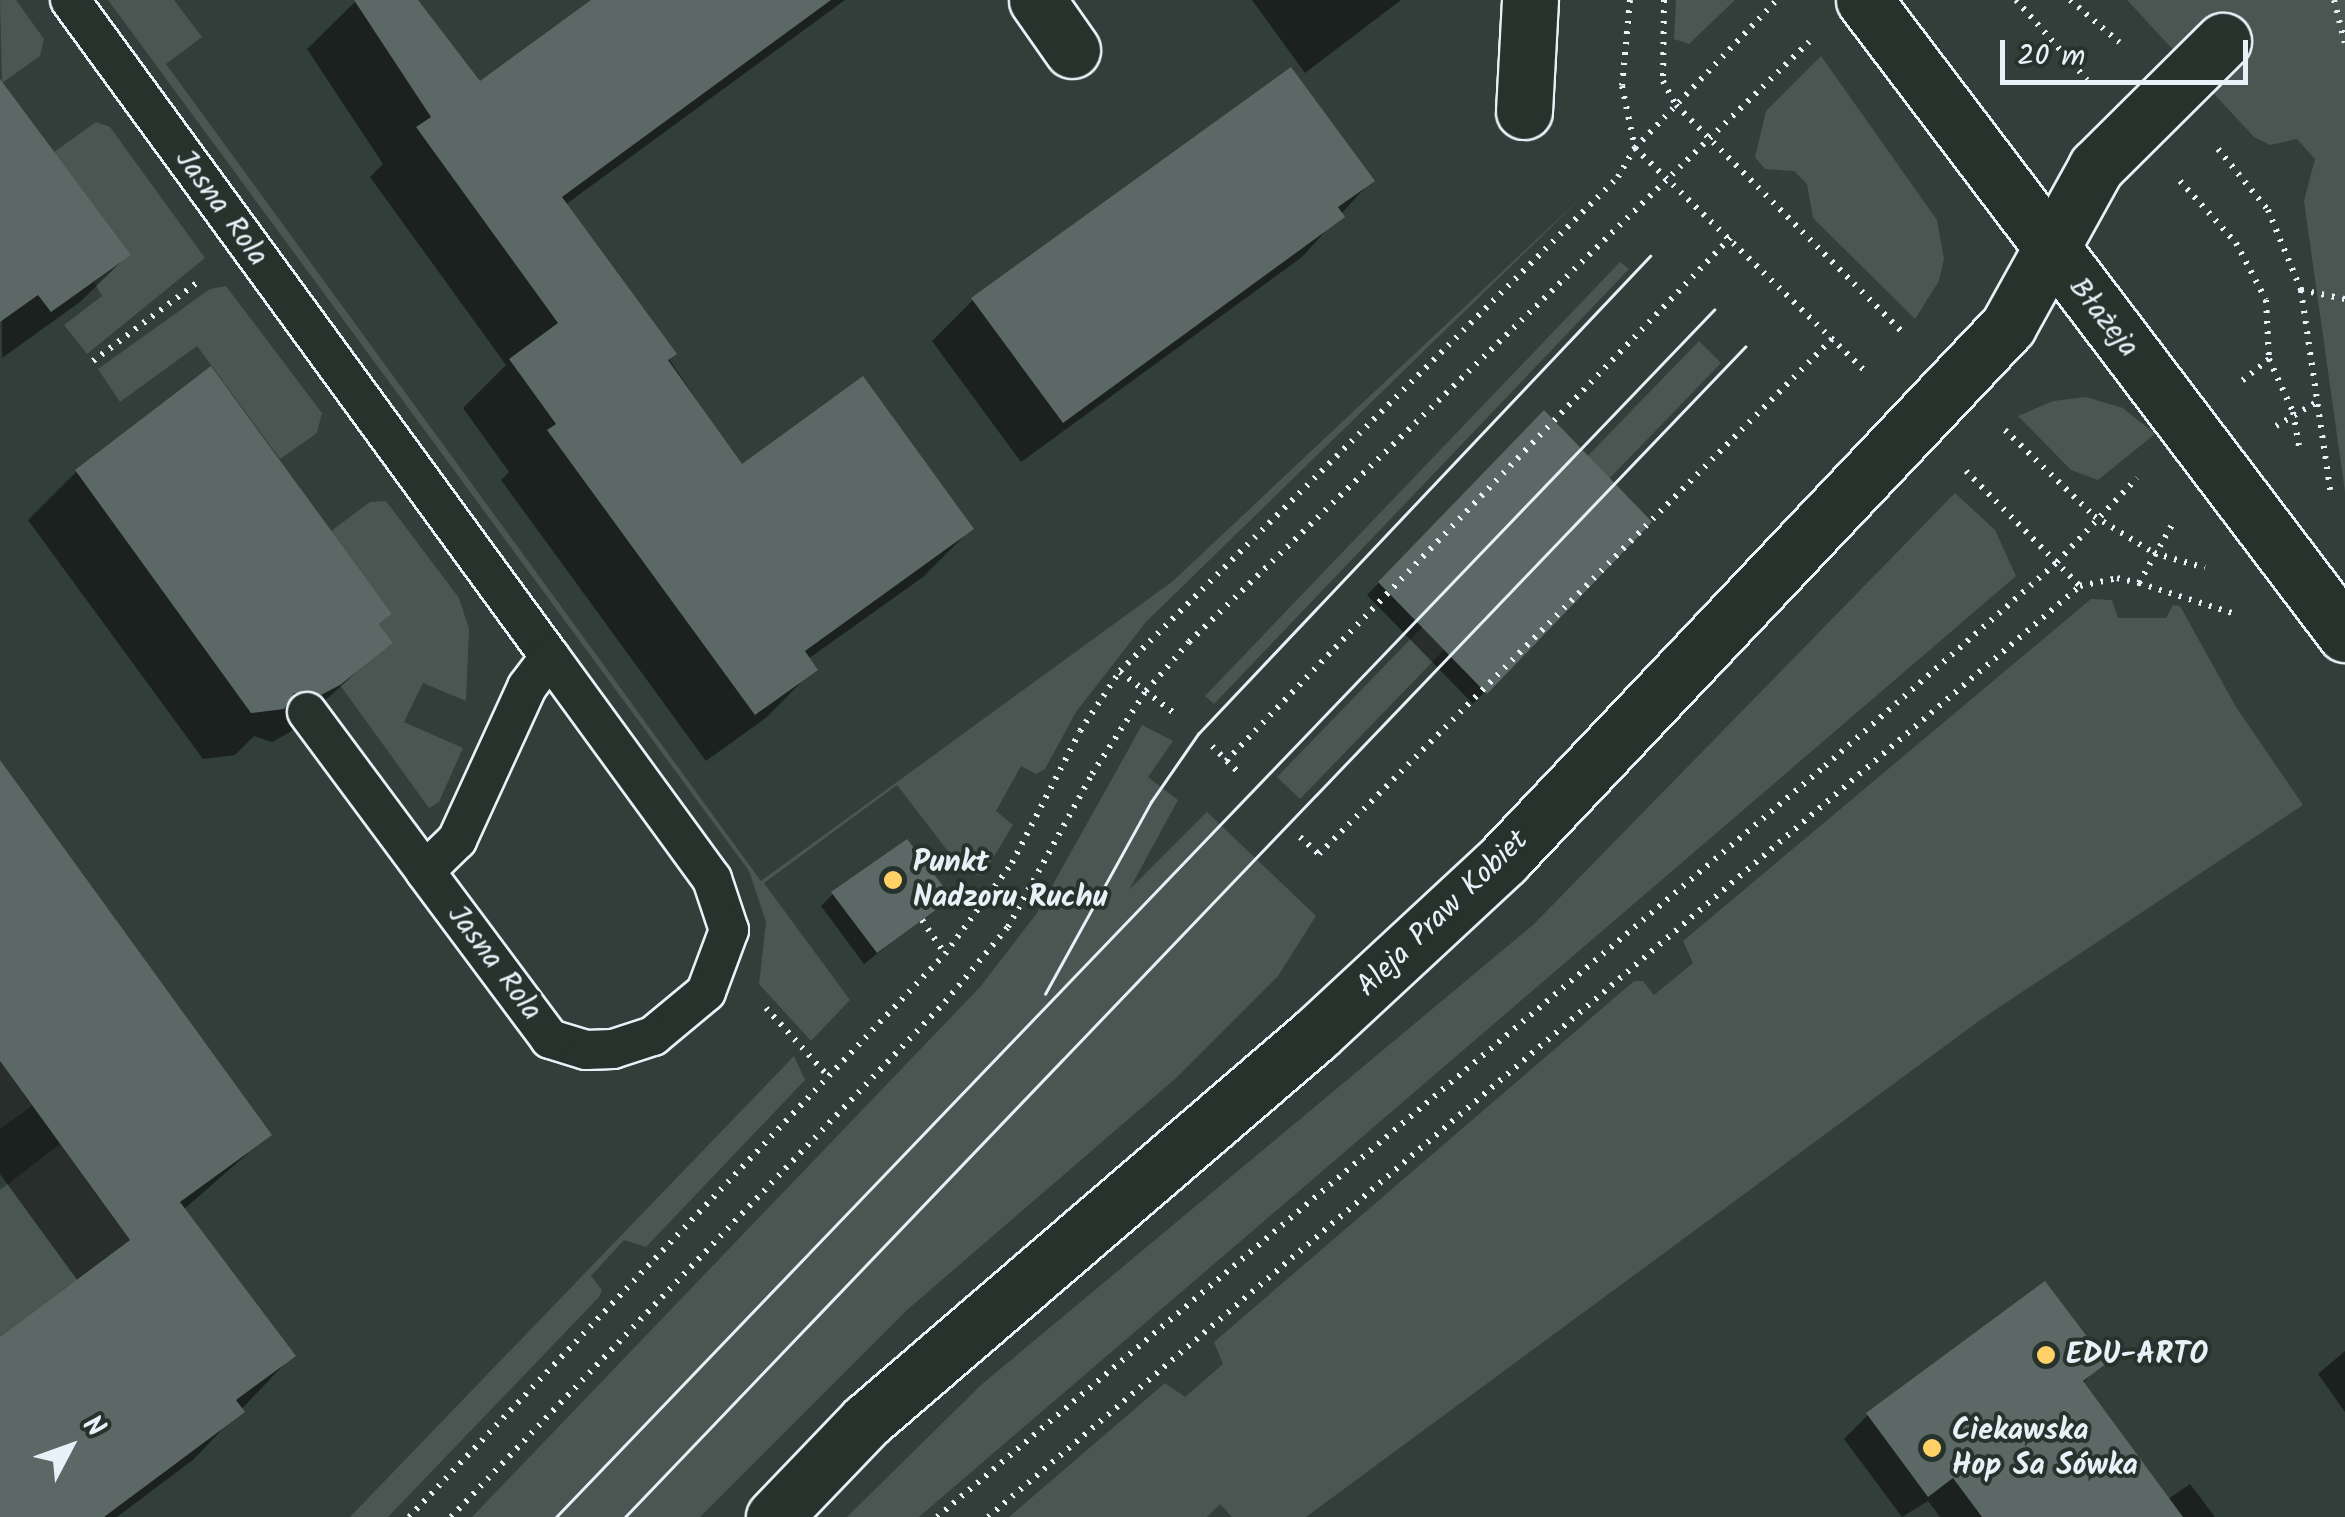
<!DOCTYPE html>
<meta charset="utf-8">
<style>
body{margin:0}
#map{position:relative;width:2345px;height:1517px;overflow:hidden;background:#323e39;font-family:Kalam,sans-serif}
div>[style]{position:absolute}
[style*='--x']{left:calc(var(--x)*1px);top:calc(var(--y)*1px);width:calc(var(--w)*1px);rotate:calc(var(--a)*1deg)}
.green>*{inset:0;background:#495651}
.shadow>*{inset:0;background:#0007}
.building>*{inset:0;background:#5c6865}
.path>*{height:6px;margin-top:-3px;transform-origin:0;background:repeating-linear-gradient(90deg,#e8f1f8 0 2.5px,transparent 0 10.5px)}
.roads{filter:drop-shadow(2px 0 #e8f1f8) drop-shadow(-2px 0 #e8f1f8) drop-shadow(0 2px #e8f1f8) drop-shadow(0 -2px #e8f1f8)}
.lane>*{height:38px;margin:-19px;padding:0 19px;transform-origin:19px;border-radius:19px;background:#26332d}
.street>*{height:55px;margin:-27.5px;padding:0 27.5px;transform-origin:27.5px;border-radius:27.5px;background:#26332d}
.tram>*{height:2.5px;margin:-1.25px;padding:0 1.25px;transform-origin:1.25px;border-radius:1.25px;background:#e8f1f8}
.dots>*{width:28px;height:28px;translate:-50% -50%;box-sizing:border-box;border:5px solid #26332d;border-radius:50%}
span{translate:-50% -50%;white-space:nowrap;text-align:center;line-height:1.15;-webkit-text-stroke:8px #26332d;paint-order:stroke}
.street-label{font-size:30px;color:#e8f1f8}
.poi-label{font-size:30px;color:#e8f1f8;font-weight:700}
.left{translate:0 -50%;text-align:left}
.north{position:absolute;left:20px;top:1397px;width:100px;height:100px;-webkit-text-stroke:8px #26332d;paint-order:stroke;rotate:49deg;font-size:28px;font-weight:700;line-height:40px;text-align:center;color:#e8f1f8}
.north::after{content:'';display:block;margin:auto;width:35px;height:45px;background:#e8f1f8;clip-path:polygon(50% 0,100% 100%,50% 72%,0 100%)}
.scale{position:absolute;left:2000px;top:40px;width:248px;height:45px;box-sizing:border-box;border:5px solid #e8f1f8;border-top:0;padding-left:12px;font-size:30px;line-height:35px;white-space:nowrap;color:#e8f1f8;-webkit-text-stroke:8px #26332d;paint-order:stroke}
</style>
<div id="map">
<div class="green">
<i style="clip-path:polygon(0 0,16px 0,44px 39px,40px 56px,2px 83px)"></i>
<i style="clip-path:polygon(108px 0,174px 0,202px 37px,166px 64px,761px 881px,1173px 581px,1587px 192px,1146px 622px,1076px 712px,1045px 769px,1036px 774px,1021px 766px,996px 811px,1013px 825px,982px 876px,964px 872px,897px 785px,764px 883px,850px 1000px,811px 1041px,759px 984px,766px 922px,749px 871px)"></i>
<i style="clip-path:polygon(1676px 0,1735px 0,1689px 44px,1674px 39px)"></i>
<i style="clip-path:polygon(2127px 0,2345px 0,2345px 492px,2304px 201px,2315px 159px,2297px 139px,2270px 145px,2254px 137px)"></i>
<i style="clip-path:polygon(1821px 56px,1937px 220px,1944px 259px,1939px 281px,1915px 319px,1813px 218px,1807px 184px,1794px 171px,1765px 169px,1755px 157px,1766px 111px)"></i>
<i style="clip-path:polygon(96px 122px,110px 127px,205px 258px,87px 354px,64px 325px,102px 296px,94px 282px,131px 255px,54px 152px)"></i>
<i style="clip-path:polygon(1620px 262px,1629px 269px,1214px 704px,1205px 696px)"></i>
<i style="clip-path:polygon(226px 286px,322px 413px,317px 433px,280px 459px,197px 346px,120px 402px,98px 369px,210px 289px)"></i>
<i style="clip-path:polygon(1699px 341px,1721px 363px,1300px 799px,1277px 777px)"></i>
<i style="clip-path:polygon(2086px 397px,2123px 408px,2155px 434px,2098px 480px,2071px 470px,2018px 416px,2053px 401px)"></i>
<i style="clip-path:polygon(1955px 493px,1995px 530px,2016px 576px,919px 1517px,847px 1517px,981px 1385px,1533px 925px)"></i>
<i style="clip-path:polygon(386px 501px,459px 598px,469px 629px,466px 701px,423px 683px,404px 722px,463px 748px,439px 802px,429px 808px,340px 685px,393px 643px,379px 624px,392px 614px,331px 531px,370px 502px)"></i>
<i style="clip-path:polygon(2091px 599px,2112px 600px,2118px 618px,2166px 618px,2173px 605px,2180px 606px,2236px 707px,2303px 805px,1983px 1018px,1306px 1517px,1232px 1517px,1220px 1504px,1207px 1517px,1009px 1517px,1165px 1383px,1185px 1397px,1223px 1364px,1214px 1342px,1634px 981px,1643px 981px,1654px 995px,1693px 963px,1683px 941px)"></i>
<i style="clip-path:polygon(1142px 725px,1173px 741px,1148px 777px,1178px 800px,1129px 890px,1207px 812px,1316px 916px,1278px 976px,1175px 1079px,907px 1310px,700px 1517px,472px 1517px,980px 987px,1037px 913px)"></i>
<i style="clip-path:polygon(794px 1056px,805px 1080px,646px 1247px,624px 1240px,591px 1276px,602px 1290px,599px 1297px,388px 1517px,350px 1517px)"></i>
<i style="clip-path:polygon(0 1061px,32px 1106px,0 1129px)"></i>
<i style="clip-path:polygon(60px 1144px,130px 1240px,0 1337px,0 1190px)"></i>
</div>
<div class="shadow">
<i style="clip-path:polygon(357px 0,415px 0,480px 85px,596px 0,845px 0,565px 205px,742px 467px,971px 529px,923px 577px,808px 659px,814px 669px,767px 717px,706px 761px,501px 480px,509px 472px,463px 408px,506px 365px,370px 177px,383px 164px,307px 49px)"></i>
<i style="clip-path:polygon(1252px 0,1401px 0,1305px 73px)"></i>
<i style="clip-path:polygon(1291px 70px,1371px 181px,1302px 257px,1021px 462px,932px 341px,973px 300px)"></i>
<i style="clip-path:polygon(0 84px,128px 255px,80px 302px,2px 358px)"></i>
<i style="clip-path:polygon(211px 369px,389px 614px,377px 626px,390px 642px,290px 732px,272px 742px,254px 736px,235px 755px,203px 759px,28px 520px,76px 472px)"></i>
<i style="clip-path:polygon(1544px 413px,1649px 522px,1473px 704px,1367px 595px)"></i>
<i style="clip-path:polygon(0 765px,269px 1135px,183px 1210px,292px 1356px,194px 1459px,117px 1517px,0 1517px,0 1340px,78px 1281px,0 1174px)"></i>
<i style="clip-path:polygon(833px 894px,948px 898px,864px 964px,821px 906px)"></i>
<i style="clip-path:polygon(2345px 1351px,2345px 1412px,2318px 1374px)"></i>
<i style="clip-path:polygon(2103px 1362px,2082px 1384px,2167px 1500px,2190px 1484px,2215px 1517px,1940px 1517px,1928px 1501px,1902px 1517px,1844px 1439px,1868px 1415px)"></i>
</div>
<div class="building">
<i style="clip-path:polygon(354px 0,418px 0,480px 81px,591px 0,831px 0,562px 197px,677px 354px,668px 360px,742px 464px,863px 376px,974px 529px,805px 651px,818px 670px,755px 715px,547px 430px,556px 424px,509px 359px,558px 323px,416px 127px,431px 117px)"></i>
<i style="clip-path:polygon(1291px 67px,1375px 181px,1338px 207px,1345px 217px,1063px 423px,971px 298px)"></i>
<i style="clip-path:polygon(0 79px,131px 255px,51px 312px,38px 295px,0 322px)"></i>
<i style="clip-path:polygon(211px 366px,392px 614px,379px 624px,393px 643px,340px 685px,321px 695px,294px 693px,284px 709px,251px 713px,75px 470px)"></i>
<i style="clip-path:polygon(1544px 410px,1652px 522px,1487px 694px,1378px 582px)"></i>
<i style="clip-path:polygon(0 760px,272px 1135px,180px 1202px,296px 1356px,236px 1400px,245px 1412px,104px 1517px,0 1517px,0 1337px,130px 1240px,0 1061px)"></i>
<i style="clip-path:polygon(907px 839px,952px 898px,877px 953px,831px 892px)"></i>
<i style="clip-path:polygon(2045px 1281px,2107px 1363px,2083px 1381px,2183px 1517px,1982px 1517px,1953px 1478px,1928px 1497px,1866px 1413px)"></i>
</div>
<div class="path">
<i style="--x:1630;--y:0;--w:86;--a:95.3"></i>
<i style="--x:1622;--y:86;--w:63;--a:78.2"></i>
<i style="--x:1635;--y:148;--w:322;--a:44.1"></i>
<i style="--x:1664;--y:0;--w:81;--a:90.7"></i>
<i style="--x:1663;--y:81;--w:27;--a:62"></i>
<i style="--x:1676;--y:105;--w:320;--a:45.1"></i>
<i style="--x:2016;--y:0;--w:107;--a:48.4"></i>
<i style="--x:2070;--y:0;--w:65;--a:40.6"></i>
<i style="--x:2334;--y:0;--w:44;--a:75.7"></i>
<i style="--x:2218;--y:149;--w:79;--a:50.7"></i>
<i style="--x:2268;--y:210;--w:87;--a:67.6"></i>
<i style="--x:2301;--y:290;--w:202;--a:81.7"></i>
<i style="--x:2180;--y:181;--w:84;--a:47.9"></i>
<i style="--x:2236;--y:243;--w:64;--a:62.2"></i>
<i style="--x:2266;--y:300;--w:59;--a:87.1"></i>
<i style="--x:2269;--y:359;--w:35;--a:141"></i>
<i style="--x:2301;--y:290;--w:45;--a:11.6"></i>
<i style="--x:2269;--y:359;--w:58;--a:65.6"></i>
<i style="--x:2293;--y:412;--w:41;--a:80.1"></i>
<i style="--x:93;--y:361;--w:131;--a:-37"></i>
<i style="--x:2276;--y:426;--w:45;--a:-30.5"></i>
<i style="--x:2005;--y:430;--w:124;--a:44"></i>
<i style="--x:2094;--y:516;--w:70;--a:31.7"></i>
<i style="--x:2154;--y:553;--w:53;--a:16.4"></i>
<i style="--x:1966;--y:471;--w:162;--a:45.3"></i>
<i style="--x:2139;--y:583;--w:104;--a:17.9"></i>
<i style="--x:1120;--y:672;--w:68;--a:37.2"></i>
<i style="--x:1212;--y:746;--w:41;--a:45"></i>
<i style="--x:1226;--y:761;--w:728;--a:-46.06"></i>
<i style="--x:1300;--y:837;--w:25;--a:42"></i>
<i style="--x:1319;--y:854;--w:727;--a:-45.11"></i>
<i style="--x:922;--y:920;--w:41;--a:55.9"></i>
<i style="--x:766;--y:1008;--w:93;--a:47.6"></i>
<i style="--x:409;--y:1517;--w:777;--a:-46.41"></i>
<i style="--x:945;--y:954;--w:113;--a:-53.6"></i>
<i style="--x:1012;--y:863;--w:148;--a:-62.7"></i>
<i style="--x:1080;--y:731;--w:72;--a:-56.3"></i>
<i style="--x:1120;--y:671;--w:701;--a:-44.77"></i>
<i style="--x:1618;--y:177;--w:34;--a:-60"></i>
<i style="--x:1635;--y:148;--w:205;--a:-46.2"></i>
<i style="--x:451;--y:1517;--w:714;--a:-46.19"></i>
<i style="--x:945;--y:1002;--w:98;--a:-50"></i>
<i style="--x:1008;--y:927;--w:175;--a:-61.2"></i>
<i style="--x:1092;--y:774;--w:99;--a:-57"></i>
<i style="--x:1146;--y:691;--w:65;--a:-48.7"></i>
<i style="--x:1189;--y:642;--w:863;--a:-44.06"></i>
<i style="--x:937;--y:1517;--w:1163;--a:-40.22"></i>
<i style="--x:1825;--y:766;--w:309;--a:-41.3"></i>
<i style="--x:2057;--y:562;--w:116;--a:-46.4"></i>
<i style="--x:988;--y:1517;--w:1435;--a:-40.45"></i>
<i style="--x:2080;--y:586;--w:38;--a:-12"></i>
<i style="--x:2117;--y:578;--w:23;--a:13"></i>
<i style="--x:2139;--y:583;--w:67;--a:-60.4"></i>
</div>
<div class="roads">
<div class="lane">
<i style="--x:70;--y:0;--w:814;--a:53.85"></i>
<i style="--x:550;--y:657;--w:275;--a:53.9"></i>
<i style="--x:712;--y:879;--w:54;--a:71.6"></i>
<i style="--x:729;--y:930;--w:66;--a:110.4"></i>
<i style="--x:706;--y:992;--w:69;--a:140.3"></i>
<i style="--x:653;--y:1036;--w:42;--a:162"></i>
<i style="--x:613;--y:1049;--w:27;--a:178"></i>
<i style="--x:586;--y:1050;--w:38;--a:-163"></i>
<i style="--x:550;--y:1039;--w:209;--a:-126.7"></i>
<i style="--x:425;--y:871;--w:45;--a:-44.1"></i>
<i style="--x:457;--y:840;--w:168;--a:-65.4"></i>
<i style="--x:527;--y:687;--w:38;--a:-53"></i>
<i style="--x:307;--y:712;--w:198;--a:53.4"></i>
</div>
<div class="street">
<i style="--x:1037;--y:0;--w:61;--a:55"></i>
<i style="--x:1864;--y:0;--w:796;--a:52.81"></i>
<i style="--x:1524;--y:111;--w:111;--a:-86.9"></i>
<i style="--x:774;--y:1517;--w:133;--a:-46.2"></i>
<i style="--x:866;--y:1421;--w:594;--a:-40.7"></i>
<i style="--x:1316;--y:1034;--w:257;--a:-42.9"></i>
<i style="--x:1504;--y:859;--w:734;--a:-46.6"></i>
<i style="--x:2008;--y:326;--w:182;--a:-61"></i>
<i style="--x:2096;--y:167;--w:179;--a:-44.8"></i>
</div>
</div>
<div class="tram">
<i style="--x:1045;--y:994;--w:219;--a:-61.1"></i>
<i style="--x:1151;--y:802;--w:83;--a:-55.3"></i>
<i style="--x:1198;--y:734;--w:658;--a:-46.6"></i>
<i style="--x:556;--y:1517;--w:1673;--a:-46.19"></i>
<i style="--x:625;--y:1517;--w:1620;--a:-46.25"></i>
</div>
<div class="dots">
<i style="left:893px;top:880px;background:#ffd166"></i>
<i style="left:2046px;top:1355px;background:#ffd166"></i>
<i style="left:1932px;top:1448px;background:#ffd166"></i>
</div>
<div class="street-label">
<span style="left:221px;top:208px;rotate:54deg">Jasna Rola</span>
<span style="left:2103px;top:318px;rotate:51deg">Błażeja</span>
<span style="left:1443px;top:914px;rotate:-44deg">Aleja Praw Kobiet</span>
<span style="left:494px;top:963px;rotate:53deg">Jasna Rola</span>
</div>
<div class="poi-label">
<span class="left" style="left:913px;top:880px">Punkt<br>Nadzoru Ruchu</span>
<span class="left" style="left:2066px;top:1355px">EDU-ARTO</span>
<span class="left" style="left:1952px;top:1448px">Ciekawska<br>Hop Sa Sówka</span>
</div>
<div class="north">N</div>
<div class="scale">20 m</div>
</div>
